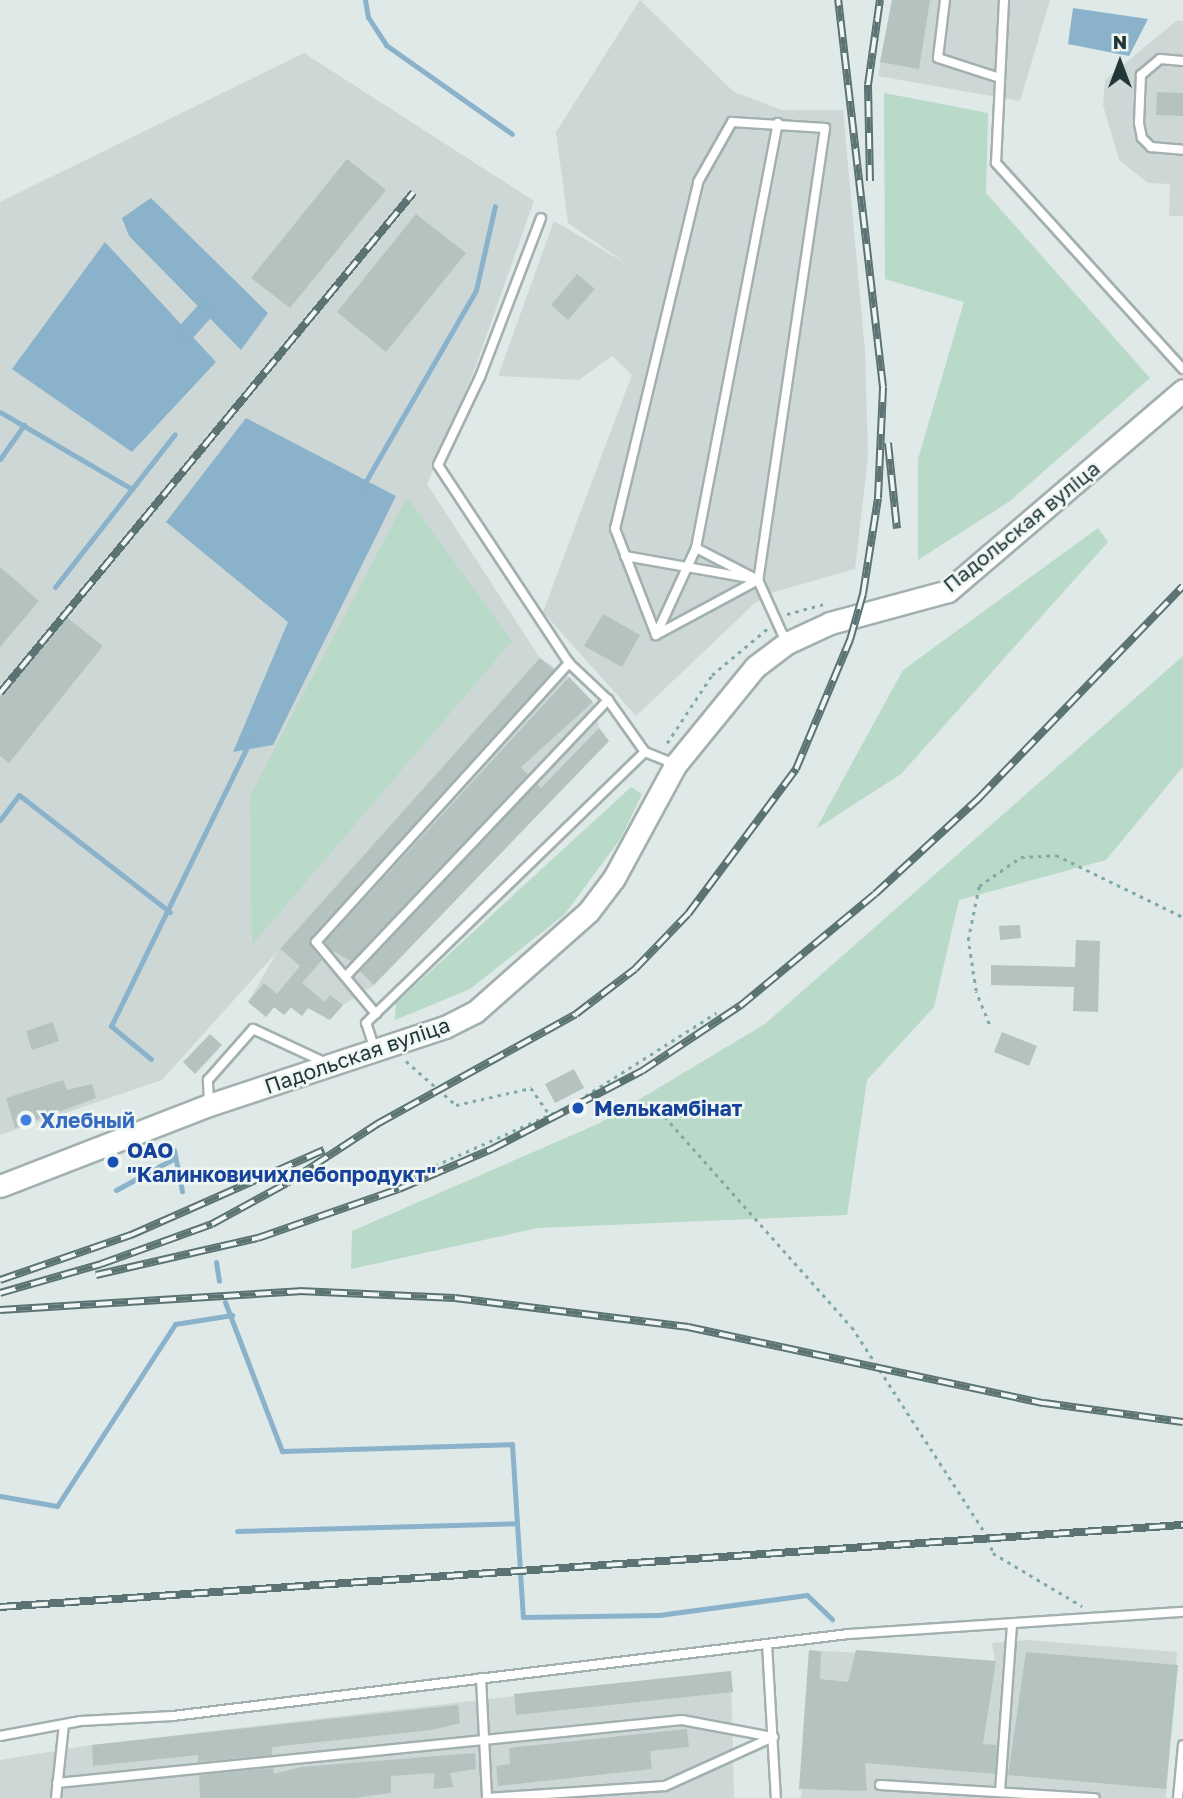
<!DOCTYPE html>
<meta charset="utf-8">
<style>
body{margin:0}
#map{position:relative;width:1183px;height:1798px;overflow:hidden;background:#dfe9e7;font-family:"Golos Text",sans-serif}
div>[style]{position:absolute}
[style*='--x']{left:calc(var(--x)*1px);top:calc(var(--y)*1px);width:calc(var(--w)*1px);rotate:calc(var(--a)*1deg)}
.built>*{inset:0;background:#cdd8d6}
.green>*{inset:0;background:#b9d9c9}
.water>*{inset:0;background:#8ab2cb}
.stream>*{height:5px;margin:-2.5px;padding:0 2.5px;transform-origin:2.5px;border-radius:2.5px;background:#8ab2cb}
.canal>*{height:18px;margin:-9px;padding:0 9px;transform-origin:9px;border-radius:9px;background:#8ab2cb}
.building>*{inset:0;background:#b4c3c0}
.path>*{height:2.5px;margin-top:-1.25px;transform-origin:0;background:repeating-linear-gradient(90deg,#81aaa7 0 3.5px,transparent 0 8.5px)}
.roads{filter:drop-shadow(2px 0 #a2b0af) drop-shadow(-2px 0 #a2b0af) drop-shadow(0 2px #a2b0af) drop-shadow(0 -2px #a2b0af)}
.lane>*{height:8px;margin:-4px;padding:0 4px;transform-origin:4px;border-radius:4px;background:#fff}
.secondary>*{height:21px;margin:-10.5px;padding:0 10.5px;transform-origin:10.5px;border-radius:10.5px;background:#fff}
.rail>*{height:8px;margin-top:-4px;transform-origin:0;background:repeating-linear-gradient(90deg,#eff6f4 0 16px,#5b7372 0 32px);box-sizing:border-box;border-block:2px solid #5b7372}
.dots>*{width:19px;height:19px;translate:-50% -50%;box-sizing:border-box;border:4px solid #eff6f4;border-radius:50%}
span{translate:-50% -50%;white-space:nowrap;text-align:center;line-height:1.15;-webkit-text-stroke:5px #eff6f4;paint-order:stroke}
.street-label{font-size:21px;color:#213737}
.transit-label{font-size:21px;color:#164399;font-weight:700}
.left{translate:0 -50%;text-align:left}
.shop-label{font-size:21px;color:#366cbe;font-weight:700}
.north{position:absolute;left:1085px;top:28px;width:70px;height:70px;-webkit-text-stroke:5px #eff6f4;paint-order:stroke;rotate:0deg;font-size:19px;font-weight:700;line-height:28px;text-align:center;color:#213737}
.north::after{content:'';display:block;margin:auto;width:24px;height:32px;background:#213737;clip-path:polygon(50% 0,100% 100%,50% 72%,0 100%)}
</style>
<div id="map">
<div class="built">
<i style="clip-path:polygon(640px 0,734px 92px,782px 110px,843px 110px,865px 351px,868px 456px,855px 569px,774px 592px,754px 604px,636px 716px,543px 612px,632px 375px,612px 356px,579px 380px,498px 376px,554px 221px,627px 264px,568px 223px,556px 132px)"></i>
<i style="clip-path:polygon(892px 0,1050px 0,1020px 101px,878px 76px)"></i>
<i style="clip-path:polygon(1176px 21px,1183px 21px,1183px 216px,1169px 216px,1170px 184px,1148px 183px,1119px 160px,1103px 105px,1105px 80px)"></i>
<i style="clip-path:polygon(304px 53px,534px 201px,474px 371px,427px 484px,540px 658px,569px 677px,593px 702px,599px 728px,609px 741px,374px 985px,343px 1005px,330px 1020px,308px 1008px,302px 1016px,291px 1008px,284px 1015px,274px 1007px,266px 1017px,248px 1002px,277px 952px,162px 1080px,0 1135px,0 202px)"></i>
<i style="clip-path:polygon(1028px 1640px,1177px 1652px,1166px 1798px,801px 1798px,809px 1650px,995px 1661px,992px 1643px)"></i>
<i style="clip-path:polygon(731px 1671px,734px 1798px,0 1798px,0 1760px,92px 1745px)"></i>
</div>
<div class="green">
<i style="clip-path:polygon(884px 93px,988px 113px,986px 193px,1150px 378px,1010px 501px,918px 560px,918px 459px,964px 302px,885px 279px)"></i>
<i style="clip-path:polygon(407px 497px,512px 641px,252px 945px,250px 796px)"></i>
<i style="clip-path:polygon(1098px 528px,1108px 542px,901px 774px,816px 829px,903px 670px)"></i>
<i style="clip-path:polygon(1183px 656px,1183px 767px,1106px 860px,959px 900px,934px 1007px,867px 1080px,847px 1215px,538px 1228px,351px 1269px,352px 1231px,600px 1123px,765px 1024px)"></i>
<i style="clip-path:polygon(631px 787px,642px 794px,621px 838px,564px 915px,470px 989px,395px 1020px,396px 1003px)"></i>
</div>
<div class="water">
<i style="clip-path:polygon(1073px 8px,1148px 19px,1129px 56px,1068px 44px)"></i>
<i style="clip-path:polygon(151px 198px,268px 313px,241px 350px,129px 236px,122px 218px)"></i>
<i style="clip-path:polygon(105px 242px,216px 362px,132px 452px,12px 369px)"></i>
<i style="clip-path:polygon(246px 418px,396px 496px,273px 745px,233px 752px,288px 622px,166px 522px)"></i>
</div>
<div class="stream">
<i style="--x:365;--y:0;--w:17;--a:80"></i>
<i style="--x:368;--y:17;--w:33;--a:57"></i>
<i style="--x:386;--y:45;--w:154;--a:35.2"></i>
<i style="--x:0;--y:412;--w:153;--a:30.3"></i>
<i style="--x:0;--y:459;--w:42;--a:-54.8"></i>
<i style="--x:363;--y:486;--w:226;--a:-60"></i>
<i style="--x:476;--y:290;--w:86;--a:-77.3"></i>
<i style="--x:55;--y:587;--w:194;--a:-51.9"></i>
<i style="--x:0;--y:820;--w:31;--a:-53"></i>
<i style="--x:19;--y:795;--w:191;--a:37.8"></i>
<i style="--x:151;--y:1059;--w:52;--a:-140.5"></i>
<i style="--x:111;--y:1026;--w:313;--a:-64"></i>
<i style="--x:174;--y:1150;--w:42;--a:79"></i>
<i style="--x:116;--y:1190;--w:67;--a:-28.5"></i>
<i style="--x:216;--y:1262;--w:19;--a:81"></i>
<i style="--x:225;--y:1302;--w:160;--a:69.1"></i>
<i style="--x:282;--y:1451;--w:230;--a:-1.7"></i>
<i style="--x:512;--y:1444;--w:173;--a:86.4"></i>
<i style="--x:523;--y:1617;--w:136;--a:-0.8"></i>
<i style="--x:659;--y:1615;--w:149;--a:-7.7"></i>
<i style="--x:807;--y:1595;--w:35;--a:44"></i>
<i style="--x:0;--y:1496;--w:58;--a:10"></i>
<i style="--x:57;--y:1506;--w:217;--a:-57"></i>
<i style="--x:175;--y:1324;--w:58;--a:-9"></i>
<i style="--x:237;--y:1531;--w:280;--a:-1.6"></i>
</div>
<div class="canal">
<i style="--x:187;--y:331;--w:25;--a:-48"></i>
</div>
<div class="building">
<i style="clip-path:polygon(892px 0,930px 0,919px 69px,880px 62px)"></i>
<i style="clip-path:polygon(1157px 92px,1183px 93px,1183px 116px,1156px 115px)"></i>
<i style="clip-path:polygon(347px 159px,386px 190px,290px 308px,251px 278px)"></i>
<i style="clip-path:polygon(416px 214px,466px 253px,386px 352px,337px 312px)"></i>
<i style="clip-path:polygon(577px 274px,595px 289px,568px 320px,551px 305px)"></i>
<i style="clip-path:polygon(0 567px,39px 601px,0 647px)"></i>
<i style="clip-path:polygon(603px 614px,640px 635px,622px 667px,584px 646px)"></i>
<i style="clip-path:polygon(65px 616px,103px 646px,9px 763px,0 756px,0 697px)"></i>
<i style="clip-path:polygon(540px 658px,554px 670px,311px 938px,311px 946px,322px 960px,302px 983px,325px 1002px,330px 995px,343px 1005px,330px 1020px,308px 1008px,302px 1016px,291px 1007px,284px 1015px,274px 1007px,266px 1017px,248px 1002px,264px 983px,277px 994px,300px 966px,280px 949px)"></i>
<i style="clip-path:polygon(569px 677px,593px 702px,521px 767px,528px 775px,351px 961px,331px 950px,325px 942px)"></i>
<i style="clip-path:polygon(599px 728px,609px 741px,374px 985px,360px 971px,537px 784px,541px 788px)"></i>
<i style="clip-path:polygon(1020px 925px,1021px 938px,1000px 940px,999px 926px)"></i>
<i style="clip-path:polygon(1076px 940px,1100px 941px,1098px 1012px,1073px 1011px,1074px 987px,991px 985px,991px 965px,1075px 967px)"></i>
<i style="clip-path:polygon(53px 1022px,59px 1041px,32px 1050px,26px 1031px)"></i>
<i style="clip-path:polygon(1002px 1032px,1037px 1046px,1029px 1066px,994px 1052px)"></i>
<i style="clip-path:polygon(210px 1034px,222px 1045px,195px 1074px,183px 1062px)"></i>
<i style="clip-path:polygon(574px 1069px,584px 1088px,555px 1103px,545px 1084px)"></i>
<i style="clip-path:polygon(63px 1080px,67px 1090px,92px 1084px,96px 1098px,15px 1128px,6px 1098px)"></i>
<i style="clip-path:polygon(809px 1650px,821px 1652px,820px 1679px,848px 1682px,856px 1650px,996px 1661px,983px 1744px,997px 1745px,995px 1774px,865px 1763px,867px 1791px,799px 1789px)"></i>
<i style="clip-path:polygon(1026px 1652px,1178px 1665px,1166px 1789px,1008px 1775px)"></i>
<i style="clip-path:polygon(731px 1671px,733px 1692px,516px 1715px,514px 1694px)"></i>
<i style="clip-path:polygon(458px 1705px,460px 1723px,432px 1730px,272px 1747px,272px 1755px,198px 1762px,198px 1755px,93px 1766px,92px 1745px)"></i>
<i style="clip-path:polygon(687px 1729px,689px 1747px,650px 1751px,652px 1769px,498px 1786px,496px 1766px,510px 1764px,509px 1748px)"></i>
<i style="clip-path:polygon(475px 1753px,476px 1769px,450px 1773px,453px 1787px,433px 1789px,435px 1773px,391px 1776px,391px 1793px,354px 1798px,200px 1798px,199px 1775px,273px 1768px,274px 1774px,300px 1767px)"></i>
</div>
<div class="path">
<i style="--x:787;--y:614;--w:39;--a:-15"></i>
<i style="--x:667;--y:743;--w:82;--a:-56.5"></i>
<i style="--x:712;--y:675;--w:73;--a:-40"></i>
<i style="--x:989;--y:1024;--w:35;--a:-112"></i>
<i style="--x:976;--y:991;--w:52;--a:-98.9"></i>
<i style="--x:968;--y:940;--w:55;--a:-78.5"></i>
<i style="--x:979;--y:886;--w:51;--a:-34.6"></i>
<i style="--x:1021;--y:857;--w:35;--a:-3"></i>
<i style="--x:1056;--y:855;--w:141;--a:26"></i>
<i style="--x:406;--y:1061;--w:67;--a:41.3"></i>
<i style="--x:456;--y:1105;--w:77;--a:-12.8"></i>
<i style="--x:531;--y:1088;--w:32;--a:55"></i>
<i style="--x:659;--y:1110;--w:290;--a:48.4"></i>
<i style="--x:852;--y:1327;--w:252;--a:57.1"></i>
<i style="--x:989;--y:1539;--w:15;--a:74"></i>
<i style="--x:993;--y:1553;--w:104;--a:30.8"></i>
<i style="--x:396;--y:1183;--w:192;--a:-24"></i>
<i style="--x:571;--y:1105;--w:172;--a:-32.4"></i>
</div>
<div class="roads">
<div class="lane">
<i style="--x:945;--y:0;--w:58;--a:96.9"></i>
<i style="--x:938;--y:58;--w:65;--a:17.9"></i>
<i style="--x:1004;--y:0;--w:163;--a:92.8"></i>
<i style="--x:996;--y:163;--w:278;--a:47.8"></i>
<i style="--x:1183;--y:61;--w:23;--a:-175"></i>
<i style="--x:1160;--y:59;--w:25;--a:140"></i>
<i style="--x:1141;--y:75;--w:48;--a:92.4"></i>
<i style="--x:1139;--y:123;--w:15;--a:79"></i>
<i style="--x:1142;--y:138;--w:13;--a:45"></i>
<i style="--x:1151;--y:147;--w:32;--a:5"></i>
<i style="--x:732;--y:122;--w:93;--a:3.7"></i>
<i style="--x:825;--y:128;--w:457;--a:98.4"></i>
<i style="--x:758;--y:580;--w:116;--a:151.7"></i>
<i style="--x:656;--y:635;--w:114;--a:-111.1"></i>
<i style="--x:615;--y:529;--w:357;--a:-76.5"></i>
<i style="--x:698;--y:182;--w:69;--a:-60.5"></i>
<i style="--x:696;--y:548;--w:70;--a:27.3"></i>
<i style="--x:758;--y:580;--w:68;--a:65.7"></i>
<i style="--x:625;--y:556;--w:125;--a:10.1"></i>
<i style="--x:656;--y:635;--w:96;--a:-65.3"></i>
<i style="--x:696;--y:548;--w:433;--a:-79.1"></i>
<i style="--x:645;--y:752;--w:32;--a:22"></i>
<i style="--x:346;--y:976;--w:381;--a:-46.5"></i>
<i style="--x:376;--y:1014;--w:94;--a:-129.8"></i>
<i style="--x:316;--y:942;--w:377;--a:-47.8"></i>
<i style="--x:375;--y:1050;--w:28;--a:-108"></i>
<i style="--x:366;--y:1023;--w:389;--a:-44.2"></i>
<i style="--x:645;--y:752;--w:64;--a:-125.4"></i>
<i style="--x:608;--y:700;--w:54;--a:-136.5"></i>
<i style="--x:569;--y:663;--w:237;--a:-123.5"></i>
<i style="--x:438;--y:465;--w:98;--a:-64.5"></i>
<i style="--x:480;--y:377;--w:170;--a:-69"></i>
<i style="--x:209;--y:1102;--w:22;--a:-93"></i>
<i style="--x:208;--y:1080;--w:68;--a:-48.6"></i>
<i style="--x:253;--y:1029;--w:78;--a:24.9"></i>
<i style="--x:767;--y:1644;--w:154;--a:86.7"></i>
<i style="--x:481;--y:1678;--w:120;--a:87.1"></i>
<i style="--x:487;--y:1798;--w:178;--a:-3.9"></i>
<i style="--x:665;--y:1786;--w:119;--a:-24.4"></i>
<i style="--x:0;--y:1736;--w:82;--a:-10.5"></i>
<i style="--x:81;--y:1721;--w:92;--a:-3.1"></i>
<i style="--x:173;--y:1716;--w:681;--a:-6.92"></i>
<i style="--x:849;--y:1634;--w:335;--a:-3.8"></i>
<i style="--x:57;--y:1783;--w:628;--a:-5.76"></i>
<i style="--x:682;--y:1720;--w:93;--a:10.6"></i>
<i style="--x:880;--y:1785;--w:215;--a:3.5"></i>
<i style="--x:1000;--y:1792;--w:168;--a:-85.9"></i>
<i style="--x:56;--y:1798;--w:74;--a:-83.8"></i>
<i style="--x:1178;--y:1798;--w:53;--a:-84.6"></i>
</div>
<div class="secondary">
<i style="--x:0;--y:1186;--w:224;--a:-21.2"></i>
<i style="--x:209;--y:1105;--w:249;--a:-18.3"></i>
<i style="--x:445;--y:1027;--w:34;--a:-27"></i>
<i style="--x:475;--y:1012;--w:152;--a:-41.5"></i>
<i style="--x:589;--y:911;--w:41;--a:-52.9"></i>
<i style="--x:614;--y:878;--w:130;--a:-61.5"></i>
<i style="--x:676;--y:764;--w:125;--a:-50.8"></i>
<i style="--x:755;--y:667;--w:40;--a:-37"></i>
<i style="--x:787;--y:643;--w:47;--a:-24.9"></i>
<i style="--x:830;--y:623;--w:122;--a:-15.2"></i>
<i style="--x:948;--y:591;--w:309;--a:-40.5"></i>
</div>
</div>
<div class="rail">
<i style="--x:870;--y:181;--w:96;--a:-91.2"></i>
<i style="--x:868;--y:85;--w:86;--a:-82"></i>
<i style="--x:888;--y:443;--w:86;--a:84"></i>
<i style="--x:0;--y:693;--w:649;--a:-50.44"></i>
<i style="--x:96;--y:1275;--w:166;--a:-12.9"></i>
<i style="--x:258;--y:1238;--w:149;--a:-19.2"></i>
<i style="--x:399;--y:1189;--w:101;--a:-23.3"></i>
<i style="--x:492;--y:1149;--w:169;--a:-27.5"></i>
<i style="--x:642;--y:1071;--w:118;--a:-33.6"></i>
<i style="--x:740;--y:1006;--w:175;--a:-39.7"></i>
<i style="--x:875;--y:894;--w:142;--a:-42.7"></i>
<i style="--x:979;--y:798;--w:294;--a:-46.1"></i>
<i style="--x:0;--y:1280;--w:139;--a:-19"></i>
<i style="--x:131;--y:1235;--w:211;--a:-23.8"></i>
<i style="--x:0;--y:1293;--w:105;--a:-16"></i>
<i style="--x:101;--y:1264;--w:118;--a:-19.8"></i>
<i style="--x:212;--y:1224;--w:85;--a:-28.7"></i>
<i style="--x:287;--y:1183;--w:108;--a:-33.2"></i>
<i style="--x:377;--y:1124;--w:227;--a:-28.9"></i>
<i style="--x:576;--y:1014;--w:74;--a:-37.3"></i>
<i style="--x:635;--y:969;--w:76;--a:-46.1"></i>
<i style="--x:688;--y:914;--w:181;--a:-53.3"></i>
<i style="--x:796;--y:769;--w:140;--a:-67.3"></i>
<i style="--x:850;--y:640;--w:48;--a:-74.2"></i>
<i style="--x:863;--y:594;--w:97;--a:-81.1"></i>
<i style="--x:878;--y:498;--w:111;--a:-87.4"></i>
<i style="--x:883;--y:387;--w:390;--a:-96.6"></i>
<i style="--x:0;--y:1310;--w:300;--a:-3.6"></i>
<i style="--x:299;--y:1291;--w:156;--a:2.6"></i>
<i style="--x:455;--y:1298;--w:235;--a:7.1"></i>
<i style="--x:688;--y:1327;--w:364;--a:12.1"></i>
<i style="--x:1044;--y:1403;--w:140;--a:7.8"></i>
<i style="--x:0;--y:1607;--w:1186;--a:-3.97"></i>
</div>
<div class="dots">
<i style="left:578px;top:1108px;background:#1a4fb4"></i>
<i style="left:26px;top:1120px;background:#3f7fe0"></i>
<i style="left:113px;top:1162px;background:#1a4fb4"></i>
</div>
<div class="street-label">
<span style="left:1021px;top:526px;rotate:-39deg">Падольская вуліца</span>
<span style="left:357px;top:1055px;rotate:-19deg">Падольская вуліца</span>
</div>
<div class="transit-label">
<span class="left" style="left:594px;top:1108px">Мелькамбінат</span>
<span class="left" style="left:127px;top:1162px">ОАО<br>"Калинковичихлебопродукт"</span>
</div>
<div class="shop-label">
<span class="left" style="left:40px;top:1120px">Хлебный</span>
</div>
<div class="north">N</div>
</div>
